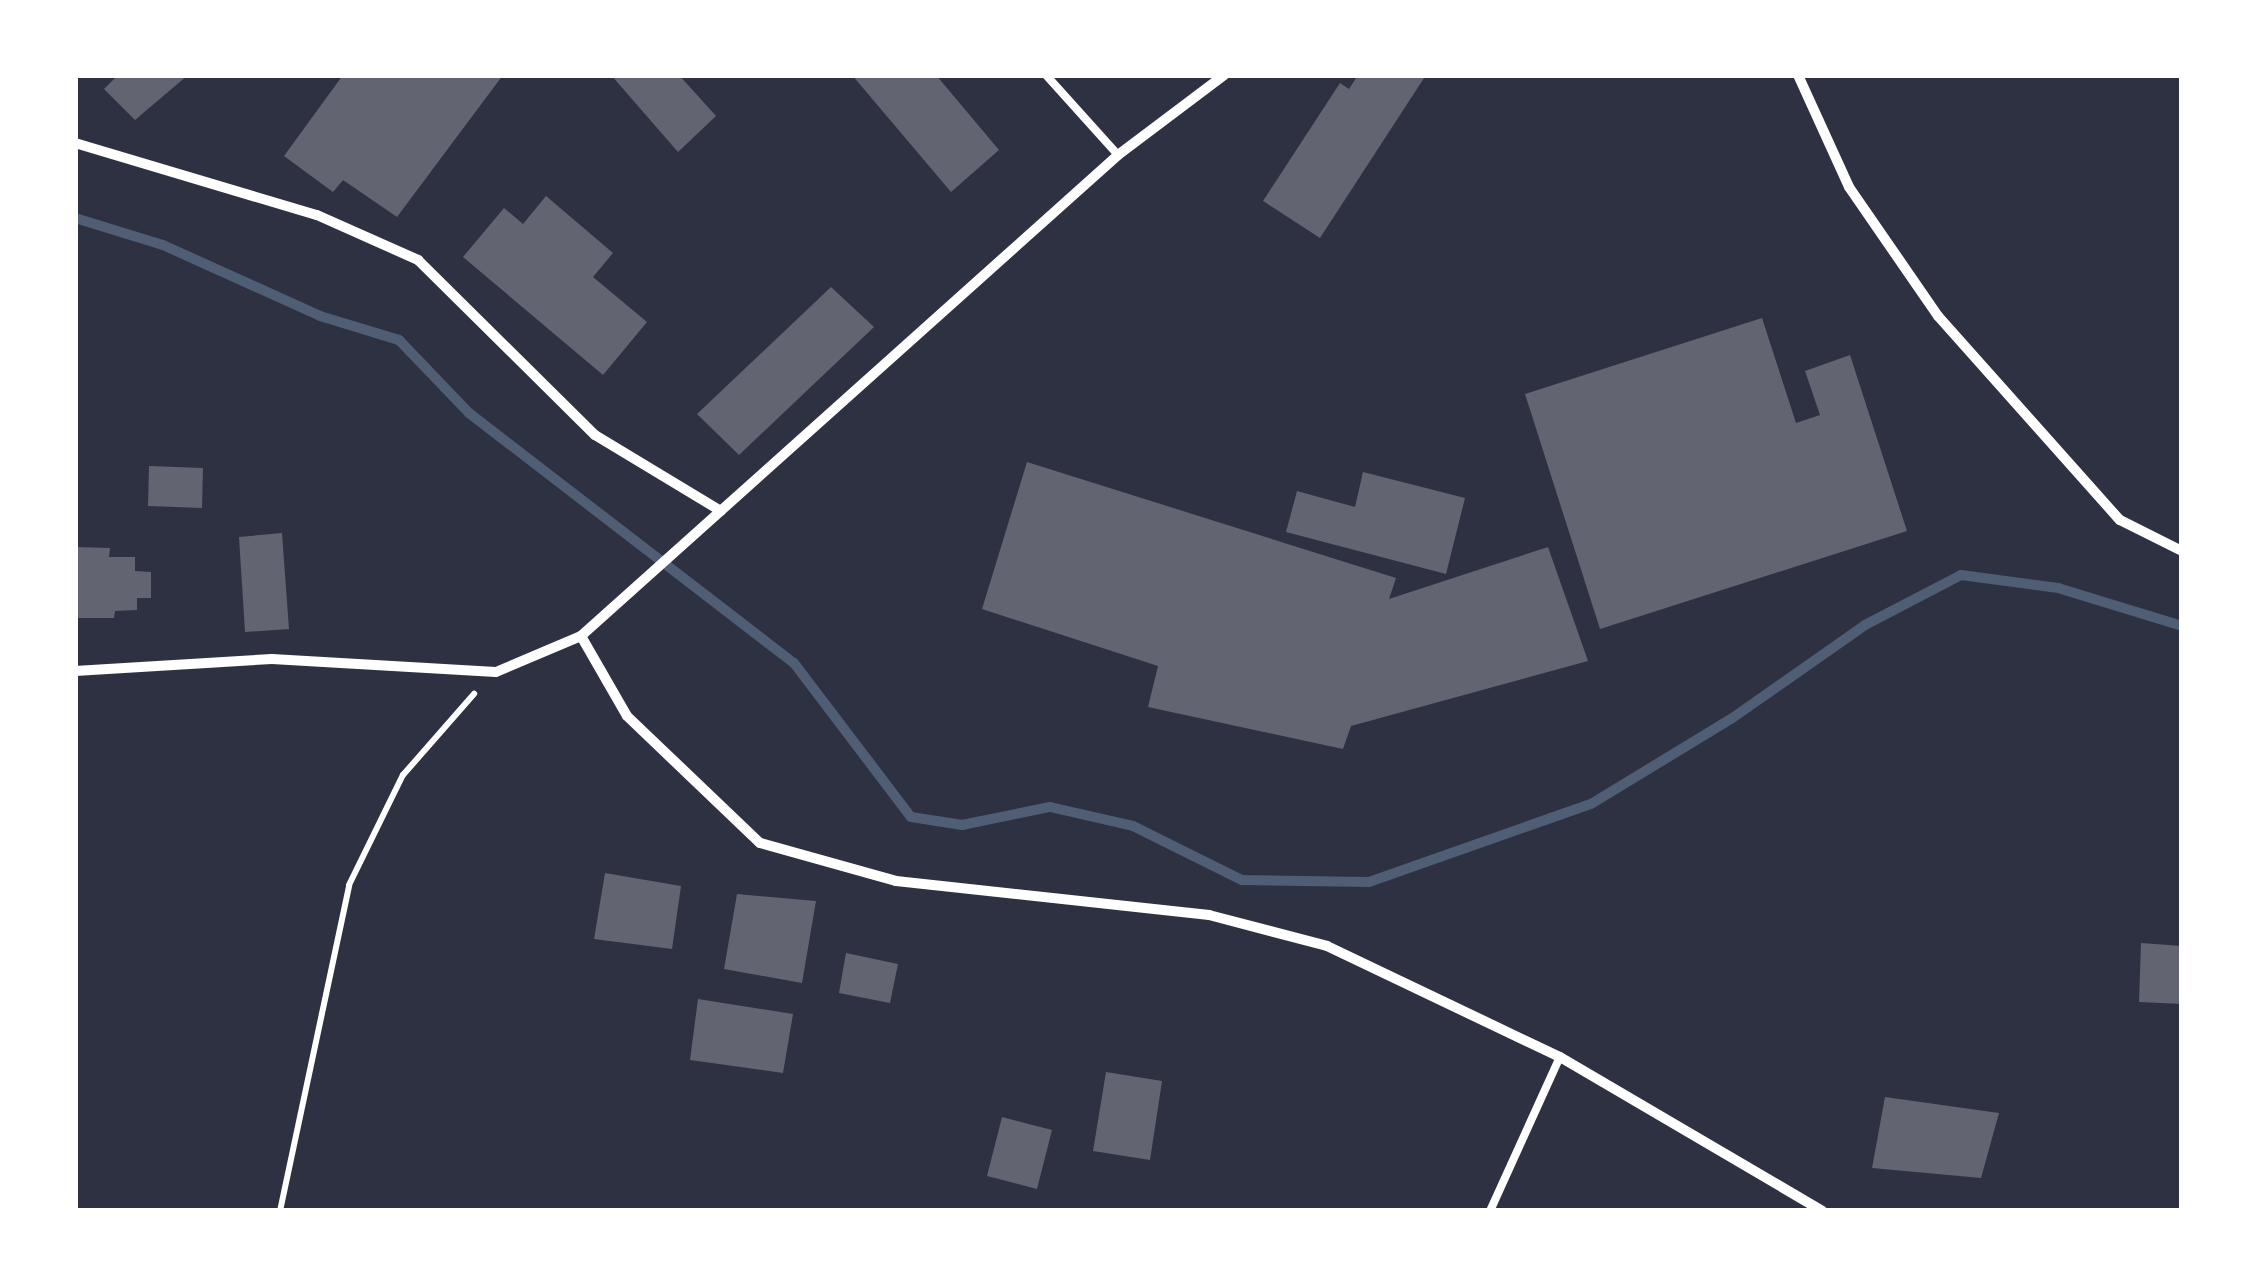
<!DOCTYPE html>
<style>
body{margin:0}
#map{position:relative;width:2257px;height:1286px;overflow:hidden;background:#2d3142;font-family:"PT Sans",sans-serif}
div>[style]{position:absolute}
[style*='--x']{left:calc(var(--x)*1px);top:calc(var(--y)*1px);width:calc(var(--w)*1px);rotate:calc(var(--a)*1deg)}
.stream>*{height:10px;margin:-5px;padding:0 5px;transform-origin:5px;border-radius:5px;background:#4f5d75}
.building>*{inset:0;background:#626471}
.path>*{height:6px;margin:-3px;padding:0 3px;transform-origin:3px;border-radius:3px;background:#fff}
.service>*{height:8px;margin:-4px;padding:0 4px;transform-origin:4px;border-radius:4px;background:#fff}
.minor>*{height:10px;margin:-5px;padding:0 5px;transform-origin:5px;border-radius:5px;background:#fff}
span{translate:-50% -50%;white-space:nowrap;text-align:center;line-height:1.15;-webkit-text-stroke:8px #fff;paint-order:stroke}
.frame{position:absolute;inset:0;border:78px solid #fff;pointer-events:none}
</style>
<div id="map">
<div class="stream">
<i style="--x:75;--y:218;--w:92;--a:17.1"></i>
<i style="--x:163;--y:245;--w:172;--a:24.3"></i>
<i style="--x:320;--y:316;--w:83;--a:16.9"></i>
<i style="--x:399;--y:340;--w:101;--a:46.2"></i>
<i style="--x:469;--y:413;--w:410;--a:37.6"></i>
<i style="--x:794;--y:663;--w:193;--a:52.8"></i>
<i style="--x:911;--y:817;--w:52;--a:8.9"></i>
<i style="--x:962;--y:825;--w:90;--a:-11.6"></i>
<i style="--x:1050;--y:807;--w:85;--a:12.9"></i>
<i style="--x:1133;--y:826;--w:122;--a:26.4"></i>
<i style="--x:1242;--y:880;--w:127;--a:0.9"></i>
<i style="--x:1369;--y:882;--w:235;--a:-19.4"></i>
<i style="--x:1591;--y:804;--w:164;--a:-31.3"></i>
<i style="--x:1731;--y:719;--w:164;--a:-35"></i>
<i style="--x:1865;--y:625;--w:108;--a:-27.5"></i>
<i style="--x:1961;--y:575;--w:98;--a:7.6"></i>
<i style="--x:2058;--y:588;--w:130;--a:17"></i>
</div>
<div class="building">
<i style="clip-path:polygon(118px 75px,188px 75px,135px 120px,104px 89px)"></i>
<i style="clip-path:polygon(343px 75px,503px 75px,397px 217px,343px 180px,333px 192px,284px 156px)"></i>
<i style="clip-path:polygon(611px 75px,679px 75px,716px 116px,678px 152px)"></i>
<i style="clip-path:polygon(852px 75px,936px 75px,999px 150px,951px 192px)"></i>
<i style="clip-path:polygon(1358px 75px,1426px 75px,1320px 238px,1263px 201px,1340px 83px,1349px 89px)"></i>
<i style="clip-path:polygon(546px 196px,613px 253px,593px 277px,647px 322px,603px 375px,463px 257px,504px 208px,523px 224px)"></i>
<i style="clip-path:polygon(831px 287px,874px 327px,739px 455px,697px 414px)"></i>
<i style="clip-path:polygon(1762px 318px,1796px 423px,1820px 415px,1805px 371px,1850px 355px,1907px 531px,1600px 629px,1525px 394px)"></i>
<i style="clip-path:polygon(1027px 462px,1396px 578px,1389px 599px,1548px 547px,1588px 661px,1351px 726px,1343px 749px,1148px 707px,1158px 666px,982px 609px)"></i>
<i style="clip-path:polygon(149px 466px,203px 468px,202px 508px,148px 506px)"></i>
<i style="clip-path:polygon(1363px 472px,1465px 498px,1446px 574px,1286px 532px,1297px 491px,1355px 507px)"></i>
<i style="clip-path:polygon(282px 533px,289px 629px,245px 632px,239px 537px)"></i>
<i style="clip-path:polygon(75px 547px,110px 548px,109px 557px,135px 557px,135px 571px,151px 572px,151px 598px,137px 598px,137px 610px,115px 611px,114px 618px,75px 618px)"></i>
<i style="clip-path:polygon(605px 873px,681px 886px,672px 949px,594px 939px)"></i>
<i style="clip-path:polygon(737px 894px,816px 901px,802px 983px,724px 969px)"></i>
<i style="clip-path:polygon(2141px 943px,2182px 946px,2182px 1004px,2139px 1002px)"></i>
<i style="clip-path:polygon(846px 953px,898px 964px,890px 1003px,839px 993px)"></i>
<i style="clip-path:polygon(698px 999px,793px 1014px,783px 1073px,690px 1060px)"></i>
<i style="clip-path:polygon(1106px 1072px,1162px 1081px,1150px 1160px,1093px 1151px)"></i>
<i style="clip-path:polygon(1885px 1097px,1999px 1113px,1981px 1178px,1872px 1168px)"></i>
<i style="clip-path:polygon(1002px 1117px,1052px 1130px,1037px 1189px,987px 1176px)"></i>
</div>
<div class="path">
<i style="--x:280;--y:1211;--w:333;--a:-78"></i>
<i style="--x:349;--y:885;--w:123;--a:-63.9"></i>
<i style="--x:403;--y:775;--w:108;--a:-48.8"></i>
</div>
<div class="service">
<i style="--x:1046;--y:75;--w:108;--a:48"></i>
<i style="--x:1490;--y:1211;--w:169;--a:-65.6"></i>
</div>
<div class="minor">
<i style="--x:1798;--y:75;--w:123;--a:65.5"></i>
<i style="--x:1849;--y:187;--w:157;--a:55.4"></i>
<i style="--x:1938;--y:316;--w:273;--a:48.3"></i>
<i style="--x:2120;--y:520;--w:69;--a:26.6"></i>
<i style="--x:75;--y:143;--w:252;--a:16.6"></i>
<i style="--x:317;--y:215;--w:111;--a:24"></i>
<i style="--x:418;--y:260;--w:249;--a:44.7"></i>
<i style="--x:595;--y:435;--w:147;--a:31.1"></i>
<i style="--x:581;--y:636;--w:92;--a:60.1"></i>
<i style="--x:627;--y:716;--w:184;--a:43.7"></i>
<i style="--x:760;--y:843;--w:141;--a:15.6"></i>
<i style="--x:896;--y:881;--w:315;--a:6.2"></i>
<i style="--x:1209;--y:915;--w:122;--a:14.7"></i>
<i style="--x:1327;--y:946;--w:258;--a:25.5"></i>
<i style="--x:1560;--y:1057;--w:304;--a:30.4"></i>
<i style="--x:75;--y:671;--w:197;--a:-3.5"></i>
<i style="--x:272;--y:659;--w:224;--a:3.3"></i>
<i style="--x:496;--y:672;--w:92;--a:-23"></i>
<i style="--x:581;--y:636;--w:721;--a:-41.85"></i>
<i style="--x:1118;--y:155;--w:133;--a:-37"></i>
</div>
<div class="frame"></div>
</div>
